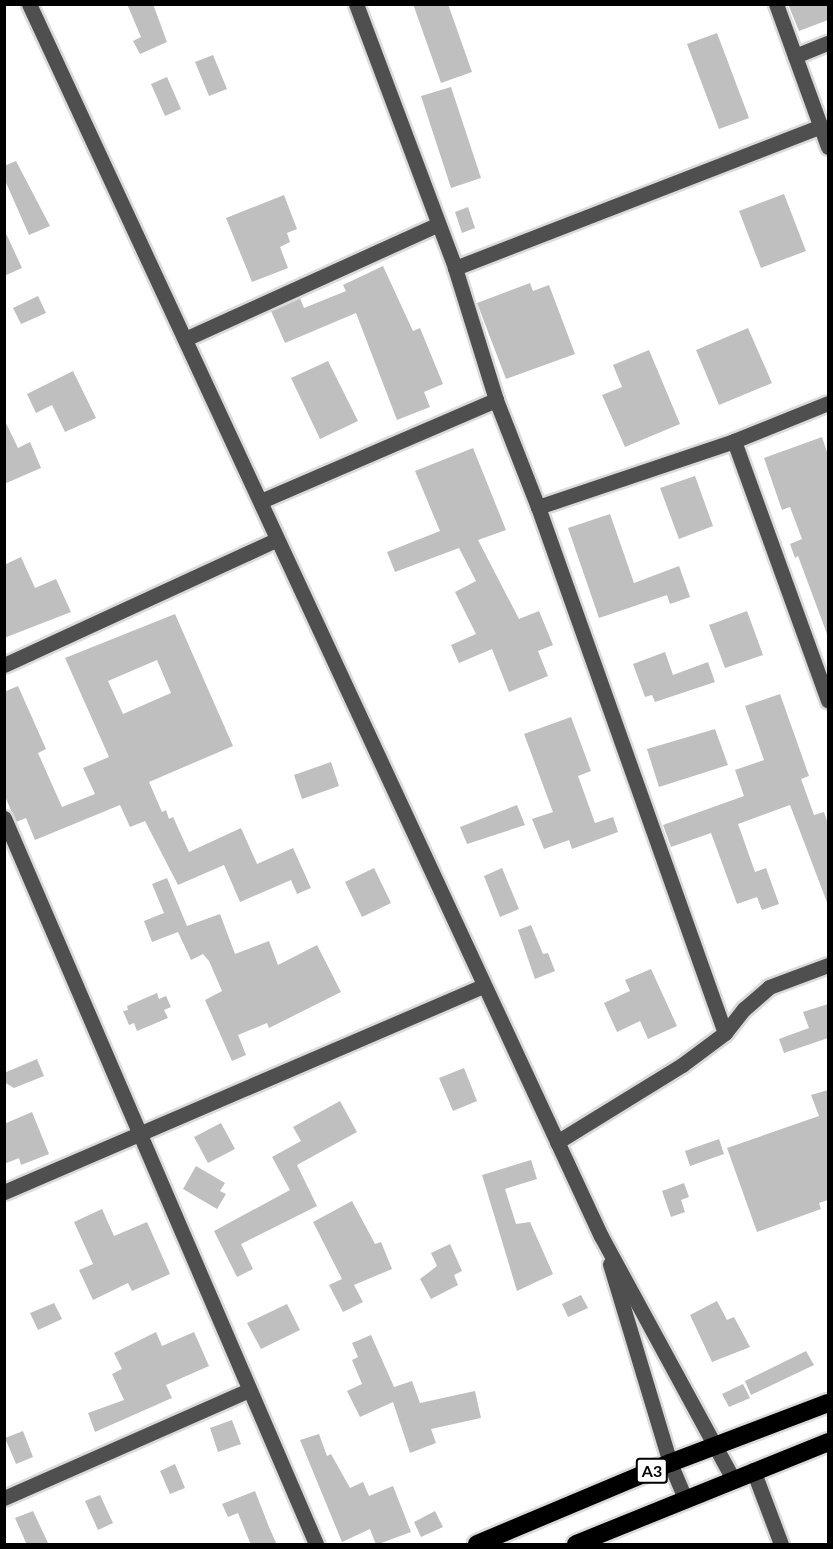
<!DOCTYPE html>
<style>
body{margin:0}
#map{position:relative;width:833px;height:1549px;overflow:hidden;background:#fff;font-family:Lato,sans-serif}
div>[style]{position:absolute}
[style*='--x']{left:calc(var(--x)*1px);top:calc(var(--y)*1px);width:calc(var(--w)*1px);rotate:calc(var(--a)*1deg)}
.building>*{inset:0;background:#bfbfbf}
.roads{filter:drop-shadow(2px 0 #dbdbdb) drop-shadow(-2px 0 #dbdbdb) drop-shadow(0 2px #dbdbdb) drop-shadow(0 -2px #dbdbdb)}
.minor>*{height:15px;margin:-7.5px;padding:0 7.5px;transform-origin:7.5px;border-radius:7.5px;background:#4f4f4f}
.highway>*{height:18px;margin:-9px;padding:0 9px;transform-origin:9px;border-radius:9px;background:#000}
span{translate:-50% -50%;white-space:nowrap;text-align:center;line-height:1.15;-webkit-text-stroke:4.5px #fff;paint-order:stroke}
.shield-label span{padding:2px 4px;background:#fff;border:2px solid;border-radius:4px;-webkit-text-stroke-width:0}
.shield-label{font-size:16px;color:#000;font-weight:700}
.frame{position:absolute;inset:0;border:6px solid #000;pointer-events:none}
</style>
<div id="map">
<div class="building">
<i style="clip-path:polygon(127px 4px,153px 4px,167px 42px,140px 54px,133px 41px,141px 37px)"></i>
<i style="clip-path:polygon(413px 4px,448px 4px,472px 72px,441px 83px)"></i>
<i style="clip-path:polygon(788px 4px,828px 4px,828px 20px,799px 31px)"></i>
<i style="clip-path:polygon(717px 33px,749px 118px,719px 129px,687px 44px)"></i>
<i style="clip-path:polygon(213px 55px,227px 89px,209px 96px,195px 62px)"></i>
<i style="clip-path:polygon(167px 77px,181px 109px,165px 116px,151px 84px)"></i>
<i style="clip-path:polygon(451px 87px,481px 178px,451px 188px,421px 96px)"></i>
<i style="clip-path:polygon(16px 161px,50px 226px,29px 235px,4px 178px,4px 166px)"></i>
<i style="clip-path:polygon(784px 194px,806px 251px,761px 268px,739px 211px)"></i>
<i style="clip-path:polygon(284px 195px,297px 229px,287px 233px,290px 242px,280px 247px,288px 268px,252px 282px,226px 218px)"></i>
<i style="clip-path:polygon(468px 207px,475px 228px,462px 233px,455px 212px)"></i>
<i style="clip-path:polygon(4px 229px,22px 268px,4px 276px)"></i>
<i style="clip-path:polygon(383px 266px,413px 331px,420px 328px,443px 384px,424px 392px,430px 407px,397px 420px,356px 313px,285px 343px,271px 311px,300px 298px,304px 308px,346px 291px,343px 285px)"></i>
<i style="clip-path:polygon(530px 283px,533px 291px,549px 285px,575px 354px,506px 379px,477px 303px)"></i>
<i style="clip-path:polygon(38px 296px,46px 313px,21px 324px,13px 308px)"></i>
<i style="clip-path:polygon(748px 328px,772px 383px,719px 405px,696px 350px)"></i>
<i style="clip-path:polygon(649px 350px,680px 424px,625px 447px,602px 395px,622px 387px,613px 365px)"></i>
<i style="clip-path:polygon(328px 361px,358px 421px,320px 439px,291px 378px)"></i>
<i style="clip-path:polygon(73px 371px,96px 418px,65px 432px,52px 405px,36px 413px,27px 394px)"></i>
<i style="clip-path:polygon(4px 419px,18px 448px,30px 442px,41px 468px,4px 484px)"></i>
<i style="clip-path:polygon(822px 437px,828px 455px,827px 634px,798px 556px,795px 558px,790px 544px,802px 539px,790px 507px,782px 510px,764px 458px)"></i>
<i style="clip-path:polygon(473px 448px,506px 530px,478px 540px,519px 619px,539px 611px,553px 645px,538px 651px,548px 676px,509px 692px,492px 649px,459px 663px,451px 645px,476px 634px,455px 592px,476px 581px,459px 548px,395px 572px,387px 552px,440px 531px,415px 471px)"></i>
<i style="clip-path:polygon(695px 476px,713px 526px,679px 539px,660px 488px)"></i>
<i style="clip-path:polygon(610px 514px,634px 583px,679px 566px,690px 597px,670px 604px,667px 595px,599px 618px,568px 528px)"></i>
<i style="clip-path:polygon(21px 557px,35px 588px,56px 579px,71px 612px,4px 638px,4px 565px)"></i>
<i style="clip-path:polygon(747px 611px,763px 655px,725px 668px,709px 625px)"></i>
<i style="clip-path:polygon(evenodd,175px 614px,233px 746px,149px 782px,162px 812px,166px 810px,169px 819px,173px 817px,189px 852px,241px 828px,257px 864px,293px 848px,311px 888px,297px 894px,291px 880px,240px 902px,224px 865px,178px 885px,145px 821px,130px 827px,120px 805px,35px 840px,26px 818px,16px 822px,4px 794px,4px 692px,18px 686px,46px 749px,38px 753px,62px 807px,95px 794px,83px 768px,109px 757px,65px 658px,175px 614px,157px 660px,171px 693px,123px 714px,108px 681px,157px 660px)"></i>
<i style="clip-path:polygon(665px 652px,673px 675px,708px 662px,715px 682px,655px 702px,652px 695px,645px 697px,633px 664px)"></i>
<i style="clip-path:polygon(780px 694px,809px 776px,801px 779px,814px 815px,824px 812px,828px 824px,828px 905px,790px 805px,738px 824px,755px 872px,766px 868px,779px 904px,762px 910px,757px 897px,737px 904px,711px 833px,671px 847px,663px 825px,744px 796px,735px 770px,764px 760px,745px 706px)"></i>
<i style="clip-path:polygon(571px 717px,591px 771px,578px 776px,595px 823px,613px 817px,618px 832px,572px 849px,569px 840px,544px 849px,532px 819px,553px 812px,524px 734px)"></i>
<i style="clip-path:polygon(715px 729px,728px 765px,659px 787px,647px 749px)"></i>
<i style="clip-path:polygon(331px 762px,339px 786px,302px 799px,294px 775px)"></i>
<i style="clip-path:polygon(517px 805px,525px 825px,467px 844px,460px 827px)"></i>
<i style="clip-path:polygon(374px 868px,391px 903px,362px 917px,345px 882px)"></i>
<i style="clip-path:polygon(502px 868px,519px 909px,500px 917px,484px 876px)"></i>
<i style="clip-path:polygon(167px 878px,187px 926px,220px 914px,235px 954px,269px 941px,278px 965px,317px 945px,341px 992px,269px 1028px,267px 1023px,238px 1035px,246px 1055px,232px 1061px,205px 1000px,222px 991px,209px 961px,203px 954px,191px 960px,178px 932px,152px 942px,144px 921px,164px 913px,152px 884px)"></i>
<i style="clip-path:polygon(531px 925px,543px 954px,548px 953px,555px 971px,535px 979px,518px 930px)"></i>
<i style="clip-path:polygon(651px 969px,677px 1026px,648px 1039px,640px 1021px,617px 1032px,604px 1003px,630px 991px,625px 980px)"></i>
<i style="clip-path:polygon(157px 993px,159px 999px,166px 996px,171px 1007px,164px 1010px,168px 1018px,137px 1031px,134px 1023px,129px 1025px,123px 1011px,128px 1010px,127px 1006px)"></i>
<i style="clip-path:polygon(828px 1004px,828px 1038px,784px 1053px,779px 1039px,809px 1028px,803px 1012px)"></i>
<i style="clip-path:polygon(37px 1059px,44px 1076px,14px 1088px,4px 1082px,4px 1073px)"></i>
<i style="clip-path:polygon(464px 1068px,477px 1101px,453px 1111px,439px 1078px)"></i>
<i style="clip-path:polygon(828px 1090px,828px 1200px,819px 1203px,821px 1209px,757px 1232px,727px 1148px,819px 1116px,811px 1095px)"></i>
<i style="clip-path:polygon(340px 1101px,357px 1132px,297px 1165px,317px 1206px,241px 1244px,253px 1269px,237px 1277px,214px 1231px,290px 1190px,272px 1157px,301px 1141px,293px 1127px)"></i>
<i style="clip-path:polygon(32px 1112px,49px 1154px,21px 1165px,19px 1158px,4px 1164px,4px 1124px)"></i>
<i style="clip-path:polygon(221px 1123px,235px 1149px,208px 1163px,194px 1137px)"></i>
<i style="clip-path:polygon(719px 1139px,724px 1154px,690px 1166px,685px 1151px)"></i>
<i style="clip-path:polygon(531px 1160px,537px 1179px,505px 1189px,516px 1224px,530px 1222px,553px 1274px,517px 1291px,482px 1175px)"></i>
<i style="clip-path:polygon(196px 1166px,225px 1183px,220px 1191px,226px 1194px,217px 1209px,183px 1189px)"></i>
<i style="clip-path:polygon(684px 1183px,689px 1197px,681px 1200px,685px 1212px,671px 1217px,662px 1191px)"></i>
<i style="clip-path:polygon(352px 1201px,375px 1244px,381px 1242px,392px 1269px,354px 1285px,363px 1302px,343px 1312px,329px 1285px,342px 1279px,313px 1222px)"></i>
<i style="clip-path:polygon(102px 1209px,114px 1236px,147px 1222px,170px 1274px,132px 1291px,128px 1283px,93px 1300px,79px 1270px,93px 1264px,74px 1222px)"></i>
<i style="clip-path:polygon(450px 1244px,462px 1271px,454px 1275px,458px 1285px,431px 1299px,420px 1279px,437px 1266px,431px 1253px)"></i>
<i style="clip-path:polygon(581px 1295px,588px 1308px,568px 1317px,562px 1304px)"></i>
<i style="clip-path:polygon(717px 1301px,727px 1320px,734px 1317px,750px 1347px,712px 1362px,690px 1315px)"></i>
<i style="clip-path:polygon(54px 1303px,62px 1319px,38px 1330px,30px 1313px)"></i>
<i style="clip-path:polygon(287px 1304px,300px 1330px,261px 1349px,247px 1323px)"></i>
<i style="clip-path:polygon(156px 1332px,162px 1346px,194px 1332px,209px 1366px,166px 1385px,172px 1398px,95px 1432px,88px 1413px,124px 1400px,112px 1374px,122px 1369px,114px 1353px)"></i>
<i style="clip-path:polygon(371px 1335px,394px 1387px,412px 1381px,420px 1403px,475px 1391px,481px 1418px,431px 1429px,436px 1443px,410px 1453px,393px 1402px,360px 1417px,347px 1391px,362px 1384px,352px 1360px,358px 1357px,352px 1343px)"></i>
<i style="clip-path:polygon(806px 1351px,814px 1365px,751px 1395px,745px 1381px)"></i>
<i style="clip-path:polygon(743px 1384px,750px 1398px,729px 1407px,722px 1394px)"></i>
<i style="clip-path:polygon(232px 1420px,241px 1444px,218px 1452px,210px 1428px)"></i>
<i style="clip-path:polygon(23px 1431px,33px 1457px,16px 1464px,5px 1438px)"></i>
<i style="clip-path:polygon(319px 1434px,327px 1456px,331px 1454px,350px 1488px,363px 1482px,369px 1496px,393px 1486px,411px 1532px,376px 1545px,370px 1529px,342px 1542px,300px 1440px)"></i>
<i style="clip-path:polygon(175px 1464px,185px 1488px,170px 1494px,160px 1471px)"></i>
<i style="clip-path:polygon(255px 1491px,269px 1527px,277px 1545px,251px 1545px,238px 1513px,228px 1517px,222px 1504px)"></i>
<i style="clip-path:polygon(100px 1495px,113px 1523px,98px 1530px,85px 1501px)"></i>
<i style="clip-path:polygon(33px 1511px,49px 1545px,27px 1545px,15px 1518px)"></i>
<i style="clip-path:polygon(435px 1511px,443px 1527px,421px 1537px,414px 1522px)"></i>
</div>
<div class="roads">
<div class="minor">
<i style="--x:29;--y:4;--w:1358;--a:65.1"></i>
<i style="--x:601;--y:1236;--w:277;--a:61.5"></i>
<i style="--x:356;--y:4;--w:282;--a:69.4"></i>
<i style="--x:455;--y:268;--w:138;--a:72.7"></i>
<i style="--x:496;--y:400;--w:115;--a:68.6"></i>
<i style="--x:538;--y:507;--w:558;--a:70.43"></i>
<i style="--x:776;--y:4;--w:152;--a:70"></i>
<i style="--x:795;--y:56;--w:35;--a:-22"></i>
<i style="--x:455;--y:268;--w:393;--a:-21.2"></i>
<i style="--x:185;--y:339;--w:278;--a:-24.4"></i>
<i style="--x:734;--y:441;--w:276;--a:70.1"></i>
<i style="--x:261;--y:501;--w:256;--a:-23.3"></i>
<i style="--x:538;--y:507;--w:207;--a:-18.6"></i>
<i style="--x:734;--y:441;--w:101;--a:-22"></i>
<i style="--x:4;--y:665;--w:299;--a:-24.7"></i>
<i style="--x:4;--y:818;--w:790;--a:66.74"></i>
<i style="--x:557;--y:1142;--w:147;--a:-31.6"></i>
<i style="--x:682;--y:1065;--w:54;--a:-36.7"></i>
<i style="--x:725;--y:1033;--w:31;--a:-52"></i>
<i style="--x:744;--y:1009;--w:33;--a:-41"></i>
<i style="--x:769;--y:987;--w:63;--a:-20.4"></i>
<i style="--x:4;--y:1192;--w:521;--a:-23.27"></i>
<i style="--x:610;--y:1264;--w:208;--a:73.2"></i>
<i style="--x:670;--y:1463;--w:39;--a:67"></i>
<i style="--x:753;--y:1470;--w:79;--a:69.3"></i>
<i style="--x:4;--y:1498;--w:268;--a:-23.8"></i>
</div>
<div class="highway">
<i style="--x:477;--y:1544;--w:209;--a:-22.8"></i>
<i style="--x:670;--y:1463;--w:169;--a:-20.8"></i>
<i style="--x:576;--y:1544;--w:272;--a:-22"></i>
</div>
</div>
<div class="shield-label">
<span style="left:652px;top:1471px">A3</span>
</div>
<div class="frame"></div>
</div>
